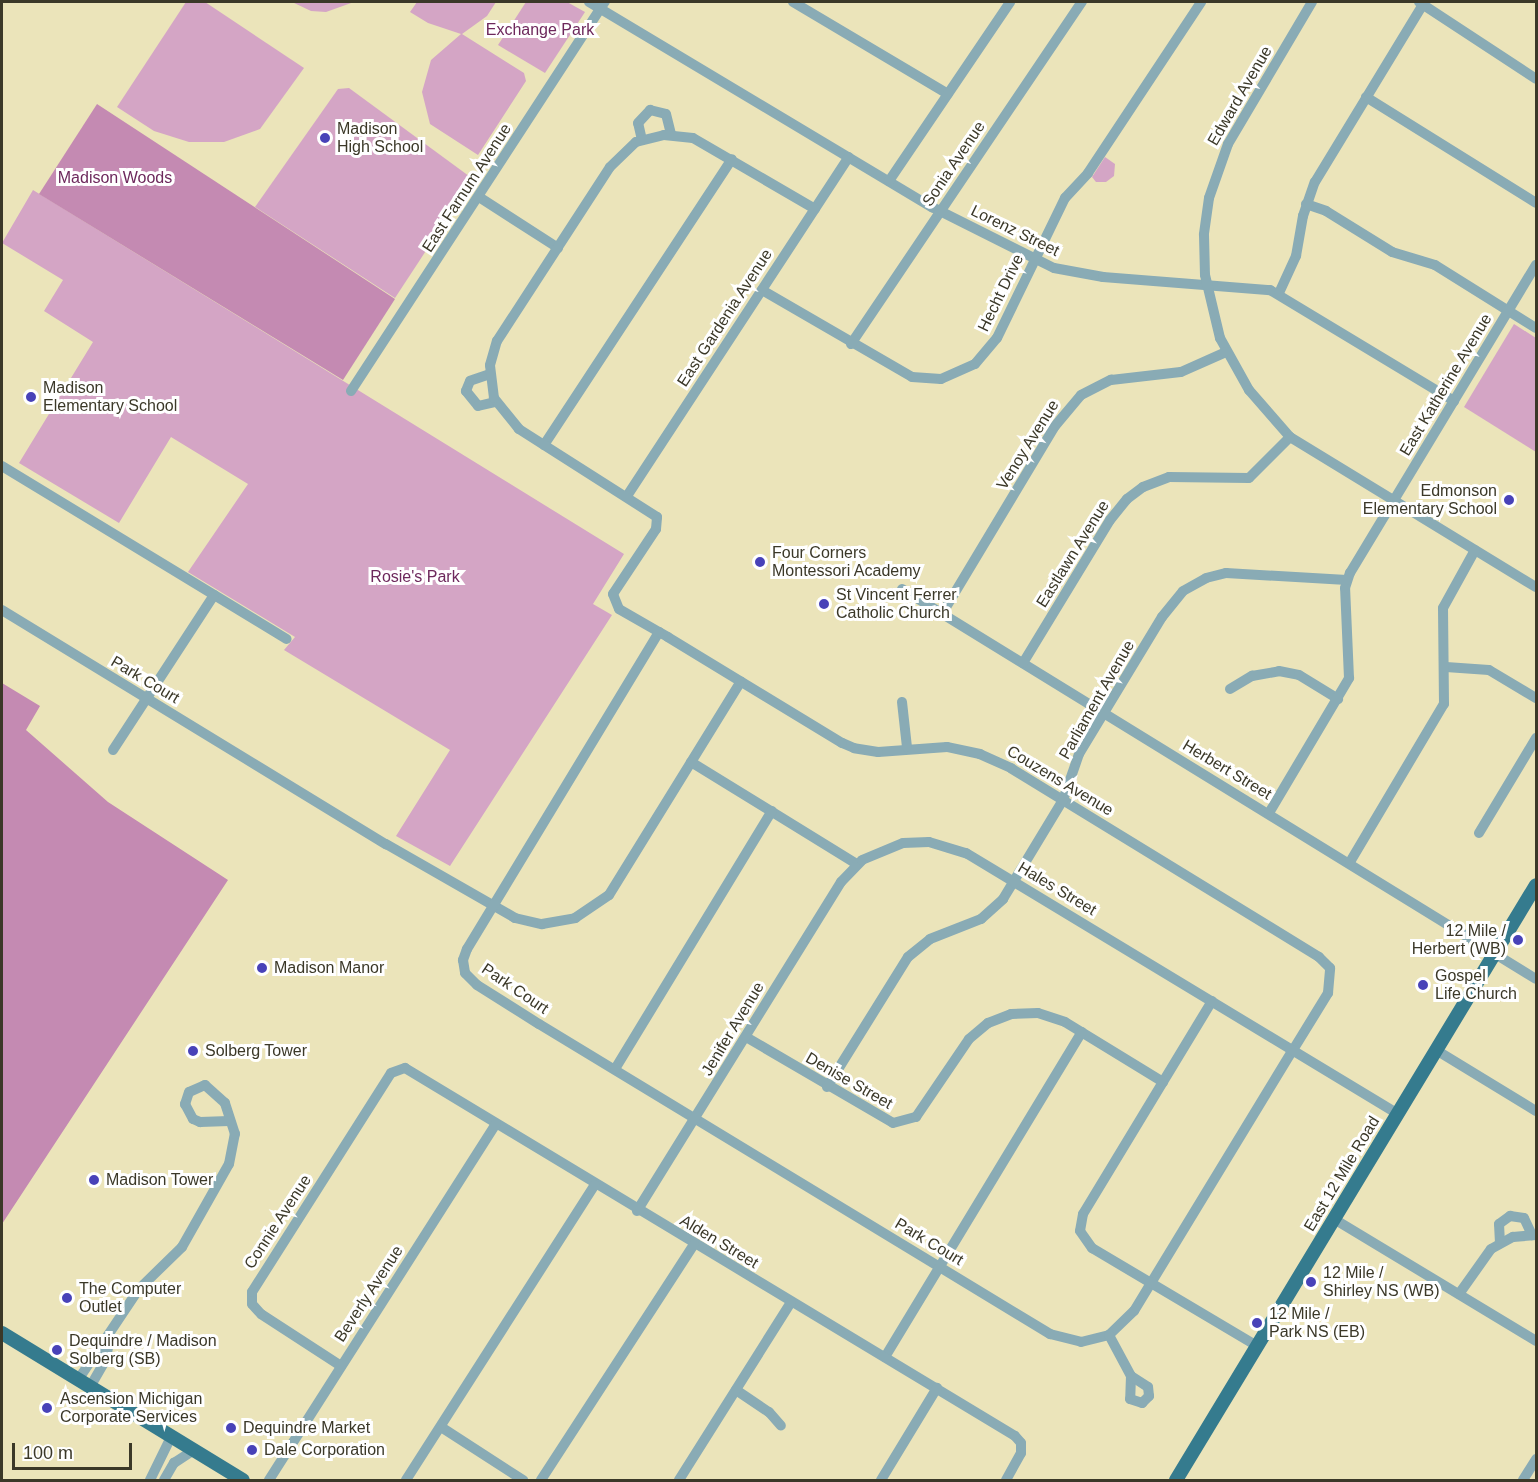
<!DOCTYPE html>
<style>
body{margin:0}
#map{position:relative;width:1538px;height:1482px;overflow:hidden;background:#ebe4ba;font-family:Helvetica,sans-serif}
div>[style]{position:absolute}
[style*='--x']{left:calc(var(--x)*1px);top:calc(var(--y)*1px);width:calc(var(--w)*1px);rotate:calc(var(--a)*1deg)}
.green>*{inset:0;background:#d4a5c5}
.forest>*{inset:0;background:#c48ab2}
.minor>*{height:10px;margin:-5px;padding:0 5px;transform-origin:5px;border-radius:5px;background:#89abb5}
.major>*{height:14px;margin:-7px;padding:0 7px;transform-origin:7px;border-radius:7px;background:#357b8e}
.dots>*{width:16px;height:16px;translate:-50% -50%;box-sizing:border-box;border:3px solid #fff;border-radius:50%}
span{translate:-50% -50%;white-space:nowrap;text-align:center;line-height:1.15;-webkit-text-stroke:6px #fff;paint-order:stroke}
.park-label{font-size:16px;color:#6d285c}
.street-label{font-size:16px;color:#3b3828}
.poi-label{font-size:16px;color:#3b3828}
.left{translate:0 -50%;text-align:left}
.right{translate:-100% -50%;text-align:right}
.frame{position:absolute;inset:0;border:3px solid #3b3828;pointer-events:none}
.scale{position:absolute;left:12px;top:1443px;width:120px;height:27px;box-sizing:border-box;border:3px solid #3b3828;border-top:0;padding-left:8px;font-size:18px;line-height:21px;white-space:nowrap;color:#3b3828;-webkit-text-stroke:4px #fff;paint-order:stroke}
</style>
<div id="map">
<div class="green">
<i style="clip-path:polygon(186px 2px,205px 2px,304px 68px,260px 129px,224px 142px,189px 142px,154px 131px,117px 107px)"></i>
<i style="clip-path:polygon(292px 2px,354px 2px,326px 12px,311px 11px)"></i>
<i style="clip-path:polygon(417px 2px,496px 2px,487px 16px,462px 34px,524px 73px,526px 81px,478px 155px,430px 124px,422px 92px,431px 60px,461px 34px,428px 23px,410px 12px)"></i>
<i style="clip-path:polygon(526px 2px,567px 2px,585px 12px,545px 73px,498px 45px)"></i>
<i style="clip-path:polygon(349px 88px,473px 179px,395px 298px,255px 207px,338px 89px)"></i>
<i style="clip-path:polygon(1105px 157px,1115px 164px,1114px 176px,1106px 182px,1096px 182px,1092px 177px)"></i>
<i style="clip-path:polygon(33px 190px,624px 554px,593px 604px,612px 615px,450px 866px,396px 836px,450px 750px,284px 650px,295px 637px,188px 572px,248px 484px,171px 437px,119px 523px,19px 463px,93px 342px,44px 311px,63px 280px,2px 243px)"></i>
<i style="clip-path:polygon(1514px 324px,1536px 338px,1536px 452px,1464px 407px)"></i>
</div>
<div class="forest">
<i style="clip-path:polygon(97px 104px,395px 299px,343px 380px,39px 194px)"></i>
<i style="clip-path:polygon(2px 683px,40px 706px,26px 730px,108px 802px,228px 880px,2px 1224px)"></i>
</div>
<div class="minor">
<i style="--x:589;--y:2;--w:400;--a:30.9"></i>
<i style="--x:932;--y:207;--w:136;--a:26.6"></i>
<i style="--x:1054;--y:268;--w:50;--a:10.4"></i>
<i style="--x:1103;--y:277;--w:168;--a:4.5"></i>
<i style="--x:1270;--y:290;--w:215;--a:31.1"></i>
<i style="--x:793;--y:2;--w:180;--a:30.7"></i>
<i style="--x:1312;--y:2;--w:165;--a:120.6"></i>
<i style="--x:1228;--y:144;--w:57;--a:109.4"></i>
<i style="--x:1209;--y:198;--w:37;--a:98"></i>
<i style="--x:1204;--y:235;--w:40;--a:88.6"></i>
<i style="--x:1205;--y:275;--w:65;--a:76.6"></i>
<i style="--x:1220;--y:338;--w:60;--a:60.9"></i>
<i style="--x:1249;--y:390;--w:62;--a:48.9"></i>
<i style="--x:1290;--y:437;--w:288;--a:31.4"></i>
<i style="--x:1419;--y:2;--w:140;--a:33.3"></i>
<i style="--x:1366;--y:97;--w:200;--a:31.9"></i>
<i style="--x:642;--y:140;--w:17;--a:-103"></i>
<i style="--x:638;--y:123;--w:18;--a:-47"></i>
<i style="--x:650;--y:110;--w:16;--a:14"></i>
<i style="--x:666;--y:114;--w:21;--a:76"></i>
<i style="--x:889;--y:181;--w:216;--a:-55.9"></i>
<i style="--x:479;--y:197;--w:94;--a:32.8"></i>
<i style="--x:1306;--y:204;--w:21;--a:19"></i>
<i style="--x:1326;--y:211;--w:78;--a:31.8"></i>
<i style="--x:1392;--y:252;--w:45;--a:16.8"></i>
<i style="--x:1435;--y:265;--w:119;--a:32"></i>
<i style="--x:762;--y:290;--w:173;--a:30.1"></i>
<i style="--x:912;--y:377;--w:29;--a:4"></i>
<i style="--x:941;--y:379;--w:37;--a:-24"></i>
<i style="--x:975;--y:364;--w:34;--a:-50"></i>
<i style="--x:997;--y:338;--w:156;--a:-64.1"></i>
<i style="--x:1065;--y:198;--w:34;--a:-47"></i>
<i style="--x:1088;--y:173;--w:205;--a:-56.5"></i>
<i style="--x:1279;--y:293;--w:41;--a:-65.3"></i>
<i style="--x:1296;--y:256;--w:41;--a:-80.1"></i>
<i style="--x:1303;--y:216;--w:36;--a:-71"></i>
<i style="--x:1315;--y:182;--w:206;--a:-58.7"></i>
<i style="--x:851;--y:344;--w:413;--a:-56"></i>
<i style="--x:490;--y:374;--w:21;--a:161"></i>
<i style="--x:470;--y:381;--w:11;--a:112"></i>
<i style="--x:466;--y:391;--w:19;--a:51"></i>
<i style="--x:478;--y:406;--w:18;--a:-13"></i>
<i style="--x:351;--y:391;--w:465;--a:-56.9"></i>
<i style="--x:544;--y:445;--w:342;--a:-56.7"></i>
<i style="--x:2;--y:466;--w:333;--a:31.3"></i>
<i style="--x:627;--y:496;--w:405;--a:-56.8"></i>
<i style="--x:902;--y:589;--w:744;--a:31.6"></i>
<i style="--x:2;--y:610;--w:450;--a:31.4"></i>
<i style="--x:386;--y:844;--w:149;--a:29.8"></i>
<i style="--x:515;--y:918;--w:28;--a:13"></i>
<i style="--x:542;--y:924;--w:34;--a:-10"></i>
<i style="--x:575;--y:918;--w:41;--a:-34.1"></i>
<i style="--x:609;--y:895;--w:251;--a:-58.3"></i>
<i style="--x:942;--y:614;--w:219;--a:-59"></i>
<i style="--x:1055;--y:426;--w:40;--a:-50"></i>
<i style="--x:1081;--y:395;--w:34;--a:-27"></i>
<i style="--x:1111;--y:380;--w:70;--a:-6.5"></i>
<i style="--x:1181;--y:372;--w:49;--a:-24"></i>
<i style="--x:659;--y:632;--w:371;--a:121.2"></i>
<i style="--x:467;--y:949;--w:12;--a:110"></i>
<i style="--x:463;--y:960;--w:13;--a:81"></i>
<i style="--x:465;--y:973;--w:17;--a:45"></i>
<i style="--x:477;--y:985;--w:73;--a:32.2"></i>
<i style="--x:539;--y:1024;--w:598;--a:31.24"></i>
<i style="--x:1050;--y:1334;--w:32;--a:14"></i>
<i style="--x:1081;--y:1342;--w:29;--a:-14"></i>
<i style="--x:1109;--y:1335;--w:35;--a:-44"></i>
<i style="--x:1134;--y:1311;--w:306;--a:-58.7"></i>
<i style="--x:1293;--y:1050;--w:67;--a:-58.4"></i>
<i style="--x:1328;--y:993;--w:25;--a:-85"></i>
<i style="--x:1330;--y:968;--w:16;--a:-135"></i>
<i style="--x:1319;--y:957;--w:361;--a:-148.5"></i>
<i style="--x:1011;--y:768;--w:34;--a:-156"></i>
<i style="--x:980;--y:754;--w:34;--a:-168"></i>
<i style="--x:947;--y:747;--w:69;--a:175.9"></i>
<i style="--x:878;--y:752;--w:24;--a:-171"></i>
<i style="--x:854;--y:748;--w:13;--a:-157"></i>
<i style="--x:842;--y:743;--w:204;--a:-148.7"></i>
<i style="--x:668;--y:637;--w:10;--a:-151"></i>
<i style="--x:659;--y:632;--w:46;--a:-150.1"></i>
<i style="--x:619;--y:609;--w:16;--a:-112"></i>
<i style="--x:613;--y:594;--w:78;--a:-56.5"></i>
<i style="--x:656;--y:529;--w:12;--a:-85"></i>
<i style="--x:657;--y:517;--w:164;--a:-147.5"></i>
<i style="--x:519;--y:429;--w:40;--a:-129"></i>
<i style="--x:494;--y:398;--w:33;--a:-97"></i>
<i style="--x:490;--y:365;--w:25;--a:-74"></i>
<i style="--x:497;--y:341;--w:207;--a:-57"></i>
<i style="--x:610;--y:167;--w:36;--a:-44"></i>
<i style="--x:636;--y:142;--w:29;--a:-14"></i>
<i style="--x:664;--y:135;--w:29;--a:6"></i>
<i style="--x:693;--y:138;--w:141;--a:30.2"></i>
<i style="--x:1023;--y:663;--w:167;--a:-58.7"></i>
<i style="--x:1110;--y:520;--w:27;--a:-51"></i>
<i style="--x:1127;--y:499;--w:20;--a:-37"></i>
<i style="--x:1143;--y:487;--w:28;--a:-21"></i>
<i style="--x:1169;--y:477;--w:80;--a:0.7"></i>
<i style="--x:1249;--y:478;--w:58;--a:-45"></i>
<i style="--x:1446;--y:667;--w:43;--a:4"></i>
<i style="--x:1489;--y:670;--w:55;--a:30.8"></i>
<i style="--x:1230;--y:689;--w:26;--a:-31"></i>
<i style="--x:1252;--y:676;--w:27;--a:-10"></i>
<i style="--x:1279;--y:671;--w:20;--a:11"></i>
<i style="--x:1299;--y:675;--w:46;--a:31.6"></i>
<i style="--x:902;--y:702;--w:45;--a:83.7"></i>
<i style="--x:113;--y:750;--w:185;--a:-56.9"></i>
<i style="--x:691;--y:762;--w:195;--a:31.6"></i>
<i style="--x:1269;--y:813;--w:157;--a:-59.3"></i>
<i style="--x:1349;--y:678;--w:90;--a:-92.5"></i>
<i style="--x:1345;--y:588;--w:16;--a:-72"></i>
<i style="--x:1350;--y:573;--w:360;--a:-58.9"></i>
<i style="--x:1479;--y:833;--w:111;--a:-59"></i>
<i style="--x:1350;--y:862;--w:184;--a:-59.3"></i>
<i style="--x:1444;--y:704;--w:96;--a:-90.6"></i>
<i style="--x:1443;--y:608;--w:66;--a:-61.1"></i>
<i style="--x:1212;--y:1001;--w:249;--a:121.2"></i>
<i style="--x:1083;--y:1214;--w:17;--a:100"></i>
<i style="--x:1080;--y:1231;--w:21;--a:55"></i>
<i style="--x:1092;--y:1248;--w:192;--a:30.7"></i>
<i style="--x:746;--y:1037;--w:170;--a:30.3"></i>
<i style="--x:893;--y:1123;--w:24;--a:-15"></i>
<i style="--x:916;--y:1117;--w:94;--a:-55.8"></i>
<i style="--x:969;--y:1039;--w:25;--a:-40"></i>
<i style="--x:988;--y:1023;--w:25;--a:-21"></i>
<i style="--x:1011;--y:1014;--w:27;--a:-2"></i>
<i style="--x:1038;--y:1013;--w:28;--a:18"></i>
<i style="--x:1065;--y:1022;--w:115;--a:31.5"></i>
<i style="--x:1436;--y:1050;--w:117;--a:31.4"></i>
<i style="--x:615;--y:1069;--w:302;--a:-58.7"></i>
<i style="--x:827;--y:1087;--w:153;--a:-58.1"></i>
<i style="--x:908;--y:957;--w:28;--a:-39"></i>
<i style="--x:930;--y:939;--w:55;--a:-21.4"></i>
<i style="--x:981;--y:919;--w:30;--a:-42"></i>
<i style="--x:1003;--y:899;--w:116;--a:-58.8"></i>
<i style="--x:1063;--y:800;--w:49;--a:-70.8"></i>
<i style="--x:1079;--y:754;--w:160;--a:-58.8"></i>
<i style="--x:1162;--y:617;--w:33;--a:-51"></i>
<i style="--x:1183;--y:591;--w:26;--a:-29"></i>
<i style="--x:1206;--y:578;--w:21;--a:-14"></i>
<i style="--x:1226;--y:573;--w:121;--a:3.3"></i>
<i style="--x:637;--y:1211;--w:387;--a:-58.2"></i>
<i style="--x:841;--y:882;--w:30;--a:-46"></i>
<i style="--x:862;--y:860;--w:44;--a:-22.5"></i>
<i style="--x:903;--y:843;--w:26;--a:-2"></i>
<i style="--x:929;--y:842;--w:39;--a:17"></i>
<i style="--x:966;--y:853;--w:505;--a:31.14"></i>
<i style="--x:1334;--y:1219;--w:236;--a:31.1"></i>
<i style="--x:1500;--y:1243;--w:19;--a:-93"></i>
<i style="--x:1499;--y:1224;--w:14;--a:-36"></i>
<i style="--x:1510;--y:1216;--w:14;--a:8"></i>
<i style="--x:1524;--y:1218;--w:19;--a:65"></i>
<i style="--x:1459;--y:1294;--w:55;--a:-54.6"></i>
<i style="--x:1491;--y:1249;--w:25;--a:-29"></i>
<i style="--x:1513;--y:1237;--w:23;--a:-5"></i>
<i style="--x:1109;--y:1335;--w:47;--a:61.8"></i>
<i style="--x:1131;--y:1376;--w:23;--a:92"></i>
<i style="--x:1130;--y:1399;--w:13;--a:18"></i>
<i style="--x:1142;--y:1403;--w:10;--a:-45"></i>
<i style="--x:1149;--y:1396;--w:9;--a:-96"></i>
<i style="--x:1148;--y:1387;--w:20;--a:-147"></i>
<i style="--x:885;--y:1357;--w:380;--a:-58.8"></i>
<i style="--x:341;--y:1366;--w:95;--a:-147"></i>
<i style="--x:261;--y:1314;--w:13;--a:-132"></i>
<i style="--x:252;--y:1304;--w:12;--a:-90"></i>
<i style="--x:252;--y:1292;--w:259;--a:-57.6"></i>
<i style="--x:391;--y:1073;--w:15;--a:-20"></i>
<i style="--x:405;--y:1068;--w:712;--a:31.1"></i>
<i style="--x:1015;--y:1436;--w:9;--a:49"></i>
<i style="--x:1021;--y:1443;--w:10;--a:90"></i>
<i style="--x:1021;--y:1453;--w:31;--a:119"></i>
<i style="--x:78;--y:1380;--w:110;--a:-56.2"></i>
<i style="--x:139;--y:1289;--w:60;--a:-44.3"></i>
<i style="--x:182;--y:1247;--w:95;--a:-60.5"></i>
<i style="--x:229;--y:1164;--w:31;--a:-79"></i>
<i style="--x:235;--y:1134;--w:33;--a:-108"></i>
<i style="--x:225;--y:1103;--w:27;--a:-138"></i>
<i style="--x:205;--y:1085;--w:17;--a:156"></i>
<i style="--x:189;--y:1092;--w:13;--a:108"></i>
<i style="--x:185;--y:1104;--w:17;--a:62"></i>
<i style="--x:193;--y:1119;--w:8;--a:23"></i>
<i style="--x:200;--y:1122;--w:29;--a:-2"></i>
<i style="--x:90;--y:1387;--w:32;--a:-60"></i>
<i style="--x:106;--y:1359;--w:23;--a:-80"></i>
<i style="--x:736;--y:1390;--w:40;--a:34"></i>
<i style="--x:769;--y:1412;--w:18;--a:49"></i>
<i style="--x:441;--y:1427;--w:98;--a:32.9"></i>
<i style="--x:150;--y:1480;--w:48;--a:-64"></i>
<i style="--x:164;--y:1480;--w:20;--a:-60"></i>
<i style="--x:174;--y:1463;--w:24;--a:-33"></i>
<i style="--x:269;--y:1480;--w:422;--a:-57.5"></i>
<i style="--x:406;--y:1480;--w:350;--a:-57.4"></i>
<i style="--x:541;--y:1480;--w:281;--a:-57"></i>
<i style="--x:679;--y:1480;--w:210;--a:-57.8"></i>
<i style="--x:881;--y:1480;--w:108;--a:-58.7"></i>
<i style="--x:1523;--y:1480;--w:25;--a:-58"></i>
</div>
<div class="major">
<i style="--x:2;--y:1333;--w:282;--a:31.4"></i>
<i style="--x:1176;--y:1480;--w:695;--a:-58.82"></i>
</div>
<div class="dots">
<i style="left:325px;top:138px;background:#4842b8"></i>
<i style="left:31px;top:397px;background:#4842b8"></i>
<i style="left:1509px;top:500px;background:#4842b8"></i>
<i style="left:760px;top:562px;background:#4842b8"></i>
<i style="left:824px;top:604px;background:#4842b8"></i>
<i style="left:1518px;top:940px;background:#4842b8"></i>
<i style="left:262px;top:968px;background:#4842b8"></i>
<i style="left:1423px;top:985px;background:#4842b8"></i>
<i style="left:193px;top:1051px;background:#4842b8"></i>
<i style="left:94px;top:1180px;background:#4842b8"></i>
<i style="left:1311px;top:1282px;background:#4842b8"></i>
<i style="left:67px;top:1298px;background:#4842b8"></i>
<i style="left:1257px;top:1323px;background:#4842b8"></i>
<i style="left:57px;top:1350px;background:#4842b8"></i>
<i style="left:47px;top:1408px;background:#4842b8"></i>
<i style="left:231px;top:1428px;background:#4842b8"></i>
<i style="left:252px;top:1450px;background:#4842b8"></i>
</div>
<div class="park-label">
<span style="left:540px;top:30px">Exchange Park</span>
<span style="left:115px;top:178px">Madison Woods</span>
<span style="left:415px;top:577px">Rosie's Park</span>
</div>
<div class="street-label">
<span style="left:1240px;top:96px;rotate:-60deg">Edward Avenue</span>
<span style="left:954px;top:164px;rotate:-56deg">Sonia Avenue</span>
<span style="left:467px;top:188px;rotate:-57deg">East Farnum Avenue</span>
<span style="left:1015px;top:231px;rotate:26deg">Lorenz Street</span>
<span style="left:1001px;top:293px;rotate:-64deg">Hecht Drive</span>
<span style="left:725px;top:318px;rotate:-57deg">East Gardenia Avenue</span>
<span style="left:1446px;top:385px;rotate:-59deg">East Katherine Avenue</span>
<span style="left:1028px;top:445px;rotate:-58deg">Venoy Avenue</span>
<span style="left:1073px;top:554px;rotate:-58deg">Eastlawn Avenue</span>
<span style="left:145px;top:680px;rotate:31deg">Park Court</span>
<span style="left:1097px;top:700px;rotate:-60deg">Parliament Avenue</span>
<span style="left:1227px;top:770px;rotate:31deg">Herbert Street</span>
<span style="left:1060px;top:781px;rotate:31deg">Couzens Avenue</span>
<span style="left:1057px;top:889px;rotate:31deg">Hales Street</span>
<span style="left:515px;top:989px;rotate:34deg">Park Court</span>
<span style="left:733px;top:1029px;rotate:-59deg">Jenifer Avenue</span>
<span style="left:849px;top:1081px;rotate:30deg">Denise Street</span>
<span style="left:1342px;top:1174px;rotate:-59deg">East 12 Mile Road</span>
<span style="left:278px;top:1222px;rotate:-57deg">Connie Avenue</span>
<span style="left:719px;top:1242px;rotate:31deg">Alden Street</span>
<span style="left:929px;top:1242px;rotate:31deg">Park Court</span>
<span style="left:369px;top:1294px;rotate:-57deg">Beverly Avenue</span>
</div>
<div class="poi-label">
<span class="left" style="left:337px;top:138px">Madison<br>High School</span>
<span class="left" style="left:43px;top:397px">Madison<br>Elementary School</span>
<span class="right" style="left:1497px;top:500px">Edmonson<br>Elementary School</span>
<span class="left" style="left:772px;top:562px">Four Corners<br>Montessori Academy</span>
<span class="left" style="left:836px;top:604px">St Vincent Ferrer<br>Catholic Church</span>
<span class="right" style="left:1506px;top:940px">12 Mile /<br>Herbert (WB)</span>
<span class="left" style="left:274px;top:968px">Madison Manor</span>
<span class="left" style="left:1435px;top:985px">Gospel<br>Life Church</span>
<span class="left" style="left:205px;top:1051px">Solberg Tower</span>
<span class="left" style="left:106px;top:1180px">Madison Tower</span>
<span class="left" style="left:1323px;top:1282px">12 Mile /<br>Shirley NS (WB)</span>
<span class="left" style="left:79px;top:1298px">The Computer<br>Outlet</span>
<span class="left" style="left:1269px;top:1323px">12 Mile /<br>Park NS (EB)</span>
<span class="left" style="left:69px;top:1350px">Dequindre / Madison<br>Solberg (SB)</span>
<span class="left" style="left:60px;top:1408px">Ascension Michigan<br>Corporate Services</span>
<span class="left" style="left:243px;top:1428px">Dequindre Market</span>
<span class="left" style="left:264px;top:1450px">Dale Corporation</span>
</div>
<div class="frame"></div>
<div class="scale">100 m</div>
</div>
